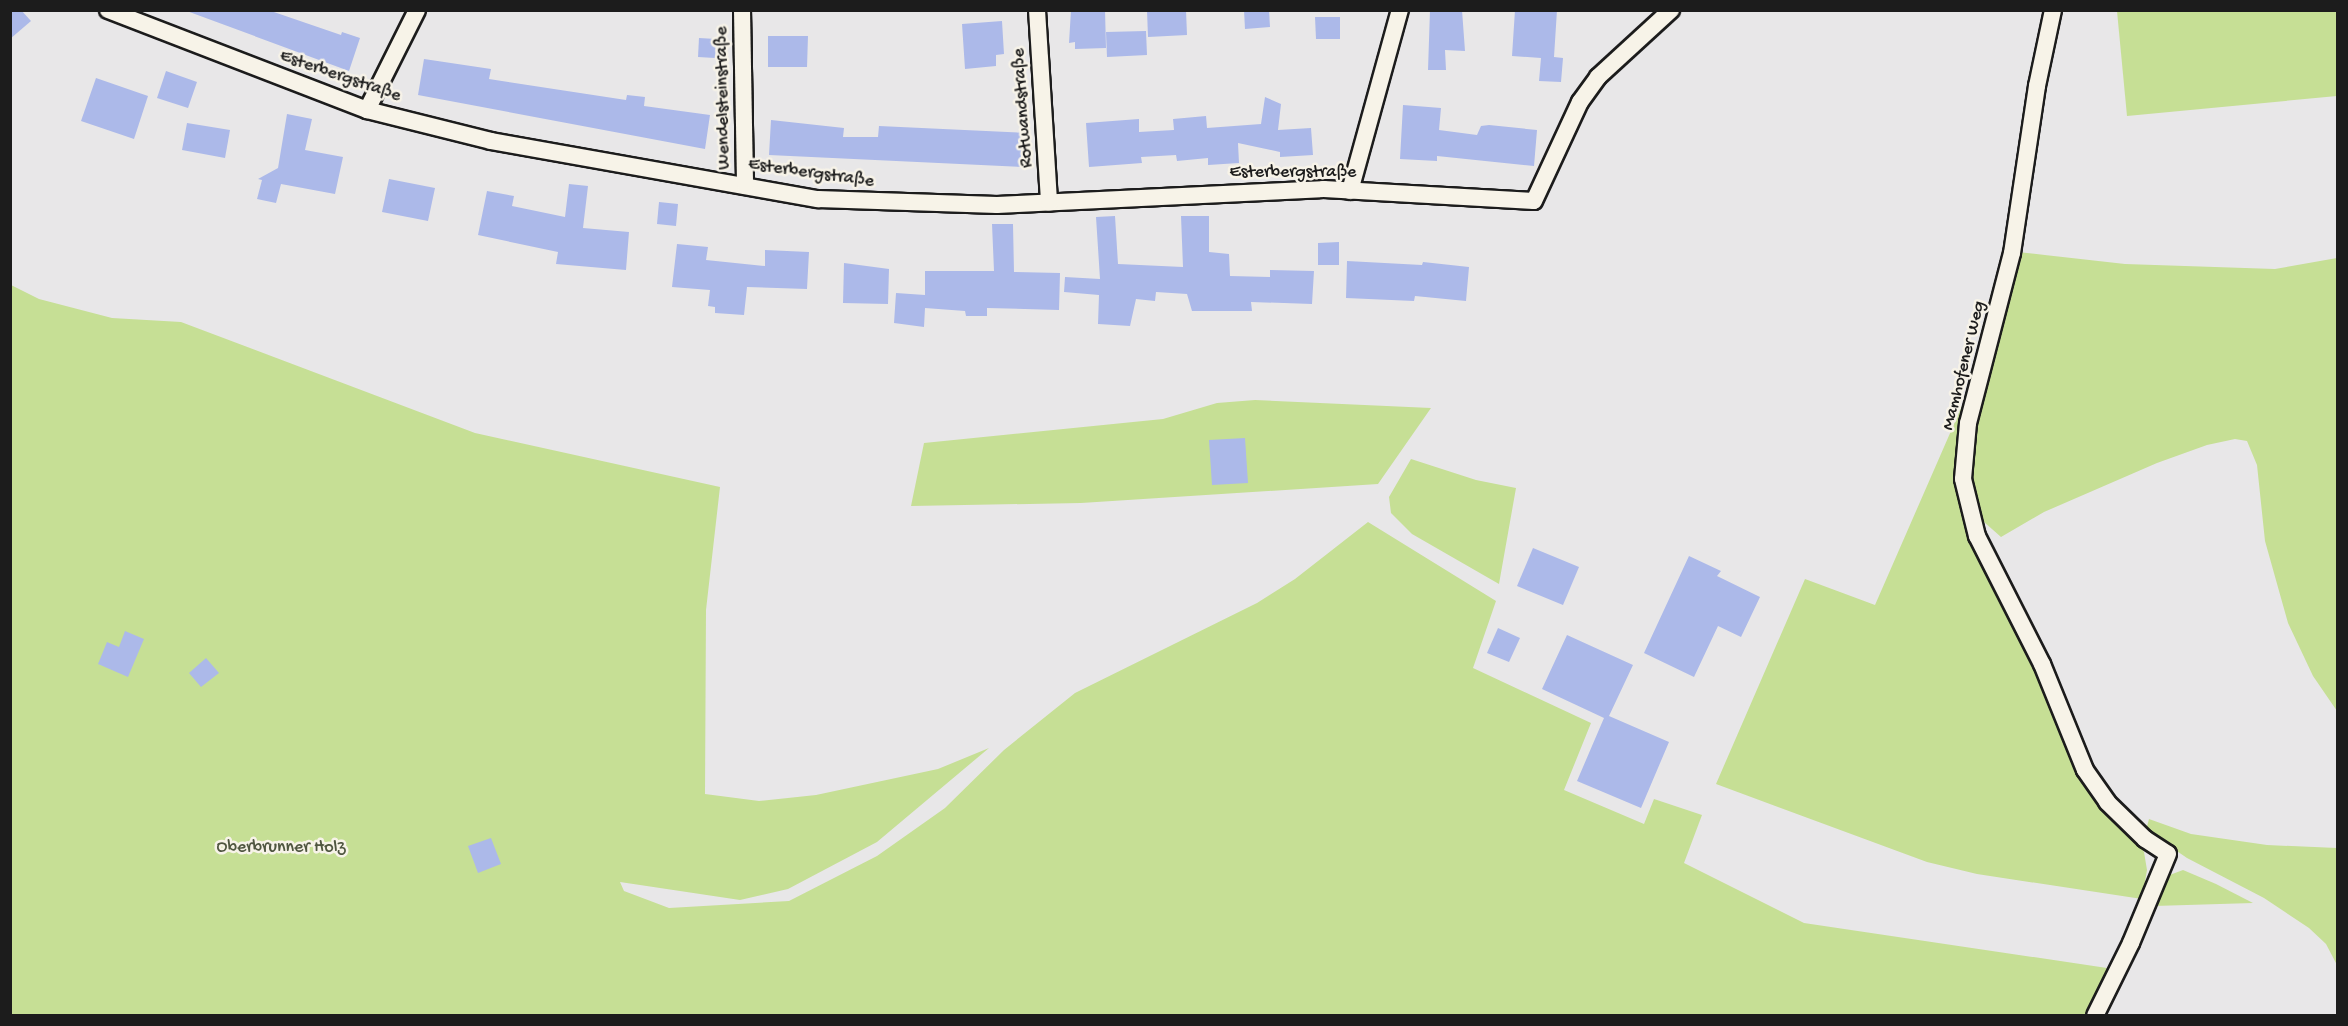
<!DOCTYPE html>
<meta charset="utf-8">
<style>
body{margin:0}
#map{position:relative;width:2348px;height:1026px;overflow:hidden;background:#e8e7e8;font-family:"Gochi Hand",sans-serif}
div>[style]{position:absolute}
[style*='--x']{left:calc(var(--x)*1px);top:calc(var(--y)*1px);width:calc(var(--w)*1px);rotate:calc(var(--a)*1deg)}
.green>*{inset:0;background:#c6df95}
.building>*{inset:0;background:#acb9e9}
.roads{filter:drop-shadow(2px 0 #1c1c1c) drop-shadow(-2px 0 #1c1c1c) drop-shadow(0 2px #1c1c1c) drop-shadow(0 -2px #1c1c1c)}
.street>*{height:16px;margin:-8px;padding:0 8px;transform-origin:8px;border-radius:8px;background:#f7f3e8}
span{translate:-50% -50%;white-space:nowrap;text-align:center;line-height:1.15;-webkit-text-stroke:5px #f7f3e8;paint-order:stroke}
.street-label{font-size:18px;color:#1c1c1c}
.park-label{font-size:18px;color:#4f5640}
.frame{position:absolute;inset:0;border:12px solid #1c1c1c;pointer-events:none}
</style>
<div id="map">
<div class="green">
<i style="clip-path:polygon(2117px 11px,2337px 11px,2337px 96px,2127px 116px)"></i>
<i style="clip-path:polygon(2018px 252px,2125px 264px,2275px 269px,2337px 258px,2337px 711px,2313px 676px,2288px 623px,2265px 541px,2257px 465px,2247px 441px,2235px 439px,2207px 445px,2157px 463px,2044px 512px,2001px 537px,1975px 514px,1970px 443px)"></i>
<i style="clip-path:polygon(11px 285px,39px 299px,112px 318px,181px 322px,475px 433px,720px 487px,706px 610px,705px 794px,759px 801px,816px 795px,938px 769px,989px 748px,877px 842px,788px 889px,740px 900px,620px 882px,624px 891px,669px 908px,789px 901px,877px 856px,945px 808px,1004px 750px,1075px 693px,1257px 603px,1295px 579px,1368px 522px,1496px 601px,1473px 668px,1591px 723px,1564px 790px,1644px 824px,1654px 799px,1702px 815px,1684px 863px,1804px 923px,2107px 968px,2086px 1016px,11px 1016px)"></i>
<i style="clip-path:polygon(1975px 376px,1957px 473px,2019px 635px,2046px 693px,2144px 852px,2147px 870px,2142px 899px,1977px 874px,1927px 862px,1716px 784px,1805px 579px,1875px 605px)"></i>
<i style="clip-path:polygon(1255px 400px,1431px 408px,1378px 484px,1081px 503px,911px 506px,924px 443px,1163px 419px,1217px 403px)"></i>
<i style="clip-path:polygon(1411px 459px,1476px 480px,1516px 488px,1499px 584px,1412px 534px,1391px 513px,1389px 497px)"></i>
<i style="clip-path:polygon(2149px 819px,2191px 834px,2267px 845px,2337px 848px,2337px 965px,2326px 944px,2309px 928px,2264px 898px,2187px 858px,2146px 830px)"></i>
<i style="clip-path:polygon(2183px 870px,2216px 884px,2253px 903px,2154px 906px,2167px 876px)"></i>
</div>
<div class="building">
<i style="clip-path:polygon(10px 10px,21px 10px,31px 21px,10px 39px)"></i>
<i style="clip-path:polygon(184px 10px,268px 10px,341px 35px,342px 32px,360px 38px,349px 71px)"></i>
<i style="clip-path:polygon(1071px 10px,1105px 10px,1106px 48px,1075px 49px,1075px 42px,1069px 43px)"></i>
<i style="clip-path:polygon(1147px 10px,1186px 10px,1187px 35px,1148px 37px)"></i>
<i style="clip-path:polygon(1244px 10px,1269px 10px,1270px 27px,1245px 29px)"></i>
<i style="clip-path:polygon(1430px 10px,1462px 10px,1465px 51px,1445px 50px,1446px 70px,1428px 70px)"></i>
<i style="clip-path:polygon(1515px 10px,1557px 10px,1554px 57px,1563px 58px,1561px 82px,1539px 81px,1541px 58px,1512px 56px)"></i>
<i style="clip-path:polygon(1315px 17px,1340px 17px,1340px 39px,1316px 39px)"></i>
<i style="clip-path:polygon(1002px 21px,1004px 54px,996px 55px,996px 66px,965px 69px,962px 24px)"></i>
<i style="clip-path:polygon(1146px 31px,1147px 55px,1107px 57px,1106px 32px)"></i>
<i style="clip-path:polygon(768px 36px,808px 36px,807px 67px,768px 67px)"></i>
<i style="clip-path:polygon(699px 38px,716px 39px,715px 58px,698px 57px)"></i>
<i style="clip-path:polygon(424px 59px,491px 69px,489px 79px,626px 100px,627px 95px,645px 97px,644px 106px,710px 115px,705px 149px,418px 95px)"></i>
<i style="clip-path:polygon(166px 71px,197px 82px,188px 108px,157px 98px)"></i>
<i style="clip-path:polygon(96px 78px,148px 96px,134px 139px,81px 121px)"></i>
<i style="clip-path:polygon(1265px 97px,1281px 104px,1278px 130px,1311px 128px,1313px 155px,1280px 157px,1280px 152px,1238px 143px,1239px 163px,1208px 165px,1208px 158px,1177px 161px,1176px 155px,1141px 157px,1142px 163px,1089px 167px,1086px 123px,1139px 119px,1139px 132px,1174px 130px,1173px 119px,1206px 116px,1207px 128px,1261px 124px)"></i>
<i style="clip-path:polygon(1403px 105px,1441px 108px,1439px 130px,1477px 135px,1481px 126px,1489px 125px,1537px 130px,1534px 166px,1437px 156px,1437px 161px,1400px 159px)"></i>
<i style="clip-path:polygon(287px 114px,312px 119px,305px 150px,343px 157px,335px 194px,281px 184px,276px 203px,257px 199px,262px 180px,258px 179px,278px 168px)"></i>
<i style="clip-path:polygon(771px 120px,844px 128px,843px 137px,878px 137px,879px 126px,1026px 133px,1023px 167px,769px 155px)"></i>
<i style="clip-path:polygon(187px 123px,230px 130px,225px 158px,182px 150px)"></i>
<i style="clip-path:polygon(389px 179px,435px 188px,428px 221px,382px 212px)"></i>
<i style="clip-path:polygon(569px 184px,588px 186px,583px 228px,629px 232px,626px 270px,556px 264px,558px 252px,478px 235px,487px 191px,514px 196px,512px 206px,565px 217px)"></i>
<i style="clip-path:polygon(659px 202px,678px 204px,676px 226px,657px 224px)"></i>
<i style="clip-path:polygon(1115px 216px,1118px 264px,1183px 267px,1181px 216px,1209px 216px,1209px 252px,1229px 254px,1230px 276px,1270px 277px,1270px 270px,1314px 271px,1312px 304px,1251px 302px,1252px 311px,1192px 311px,1187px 294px,1156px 292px,1155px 301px,1136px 299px,1130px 326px,1098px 324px,1099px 295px,1064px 292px,1065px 277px,1100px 279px,1096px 217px)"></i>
<i style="clip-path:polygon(992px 224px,1013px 224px,1014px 272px,1060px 273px,1059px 310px,987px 308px,987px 316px,966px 316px,965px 311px,925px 308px,924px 327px,894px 323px,896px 293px,925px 295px,925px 271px,994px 271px)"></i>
<i style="clip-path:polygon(1339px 242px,1339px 265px,1318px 265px,1318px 243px)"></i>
<i style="clip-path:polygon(677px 244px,708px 247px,706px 260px,765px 266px,765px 250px,809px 252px,807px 289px,747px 287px,744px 315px,715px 313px,715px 307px,708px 306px,710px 290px,672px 287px)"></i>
<i style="clip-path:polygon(1347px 261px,1422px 265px,1423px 262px,1469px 267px,1466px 301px,1415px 296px,1414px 301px,1346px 298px)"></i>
<i style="clip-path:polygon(844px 263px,889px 269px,888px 304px,843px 303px)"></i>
<i style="clip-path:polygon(1245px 438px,1248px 483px,1212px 485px,1209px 440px)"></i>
<i style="clip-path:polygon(1533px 548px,1579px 567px,1563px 605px,1517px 586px)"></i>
<i style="clip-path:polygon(1689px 556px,1721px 571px,1717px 576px,1760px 597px,1741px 637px,1718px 626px,1694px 677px,1644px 653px)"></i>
<i style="clip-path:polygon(1498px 628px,1520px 638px,1509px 662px,1487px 653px)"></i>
<i style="clip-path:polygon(125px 631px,144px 639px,128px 677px,98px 664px,107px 642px,119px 647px)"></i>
<i style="clip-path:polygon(1567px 635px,1633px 665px,1609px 716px,1669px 742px,1641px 808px,1577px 781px,1604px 718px,1542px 689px)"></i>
<i style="clip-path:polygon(206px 658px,219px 673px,201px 687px,189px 673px)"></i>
<i style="clip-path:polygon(491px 838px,501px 864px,478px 873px,468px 846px)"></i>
</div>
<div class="roads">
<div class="street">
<i style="--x:108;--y:10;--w:278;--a:21.1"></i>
<i style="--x:367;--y:110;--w:128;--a:14"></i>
<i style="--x:491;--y:141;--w:332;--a:10.1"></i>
<i style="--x:818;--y:199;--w:179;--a:1.9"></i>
<i style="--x:997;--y:205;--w:327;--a:-2.8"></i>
<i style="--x:1324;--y:189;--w:210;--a:3.3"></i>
<i style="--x:1534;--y:201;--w:109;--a:-65.1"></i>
<i style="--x:1580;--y:102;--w:31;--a:-54"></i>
<i style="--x:1598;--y:77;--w:99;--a:-42.5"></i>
<i style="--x:742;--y:10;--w:176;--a:89"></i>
<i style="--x:1037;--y:10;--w:193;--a:86.4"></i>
<i style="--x:2053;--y:10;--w:78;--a:101.9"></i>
<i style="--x:2037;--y:86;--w:169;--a:98.5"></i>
<i style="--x:2012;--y:253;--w:176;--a:104.5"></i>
<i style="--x:1968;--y:423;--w:56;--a:95.1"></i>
<i style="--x:1963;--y:479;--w:59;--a:76.2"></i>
<i style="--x:1977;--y:536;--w:144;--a:63.1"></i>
<i style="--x:2042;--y:664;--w:114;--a:67.9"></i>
<i style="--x:2085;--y:770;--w:39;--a:55"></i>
<i style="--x:2107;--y:802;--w:53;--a:44.2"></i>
<i style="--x:2145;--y:839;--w:27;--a:33"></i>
<i style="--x:2168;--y:854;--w:96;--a:112.6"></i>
<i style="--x:2131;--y:943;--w:81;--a:116.3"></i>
<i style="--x:367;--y:110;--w:112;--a:-63.4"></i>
<i style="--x:1350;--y:191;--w:188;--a:-74.6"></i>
</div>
</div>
<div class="street-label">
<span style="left:340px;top:77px;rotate:19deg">Esterbergstraße</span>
<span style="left:724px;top:98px;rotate:-91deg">Wendelsteinstraße</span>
<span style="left:1024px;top:108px;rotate:-94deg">Rotwandstraße</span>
<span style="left:1293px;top:173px">Esterbergstraße</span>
<span style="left:811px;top:174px;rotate:8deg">Esterbergstraße</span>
<span style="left:1965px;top:366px;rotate:-76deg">Mamhofener Weg</span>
</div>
<div class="park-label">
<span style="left:281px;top:848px">Oberbrunner Holz</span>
</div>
<div class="frame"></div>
</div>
